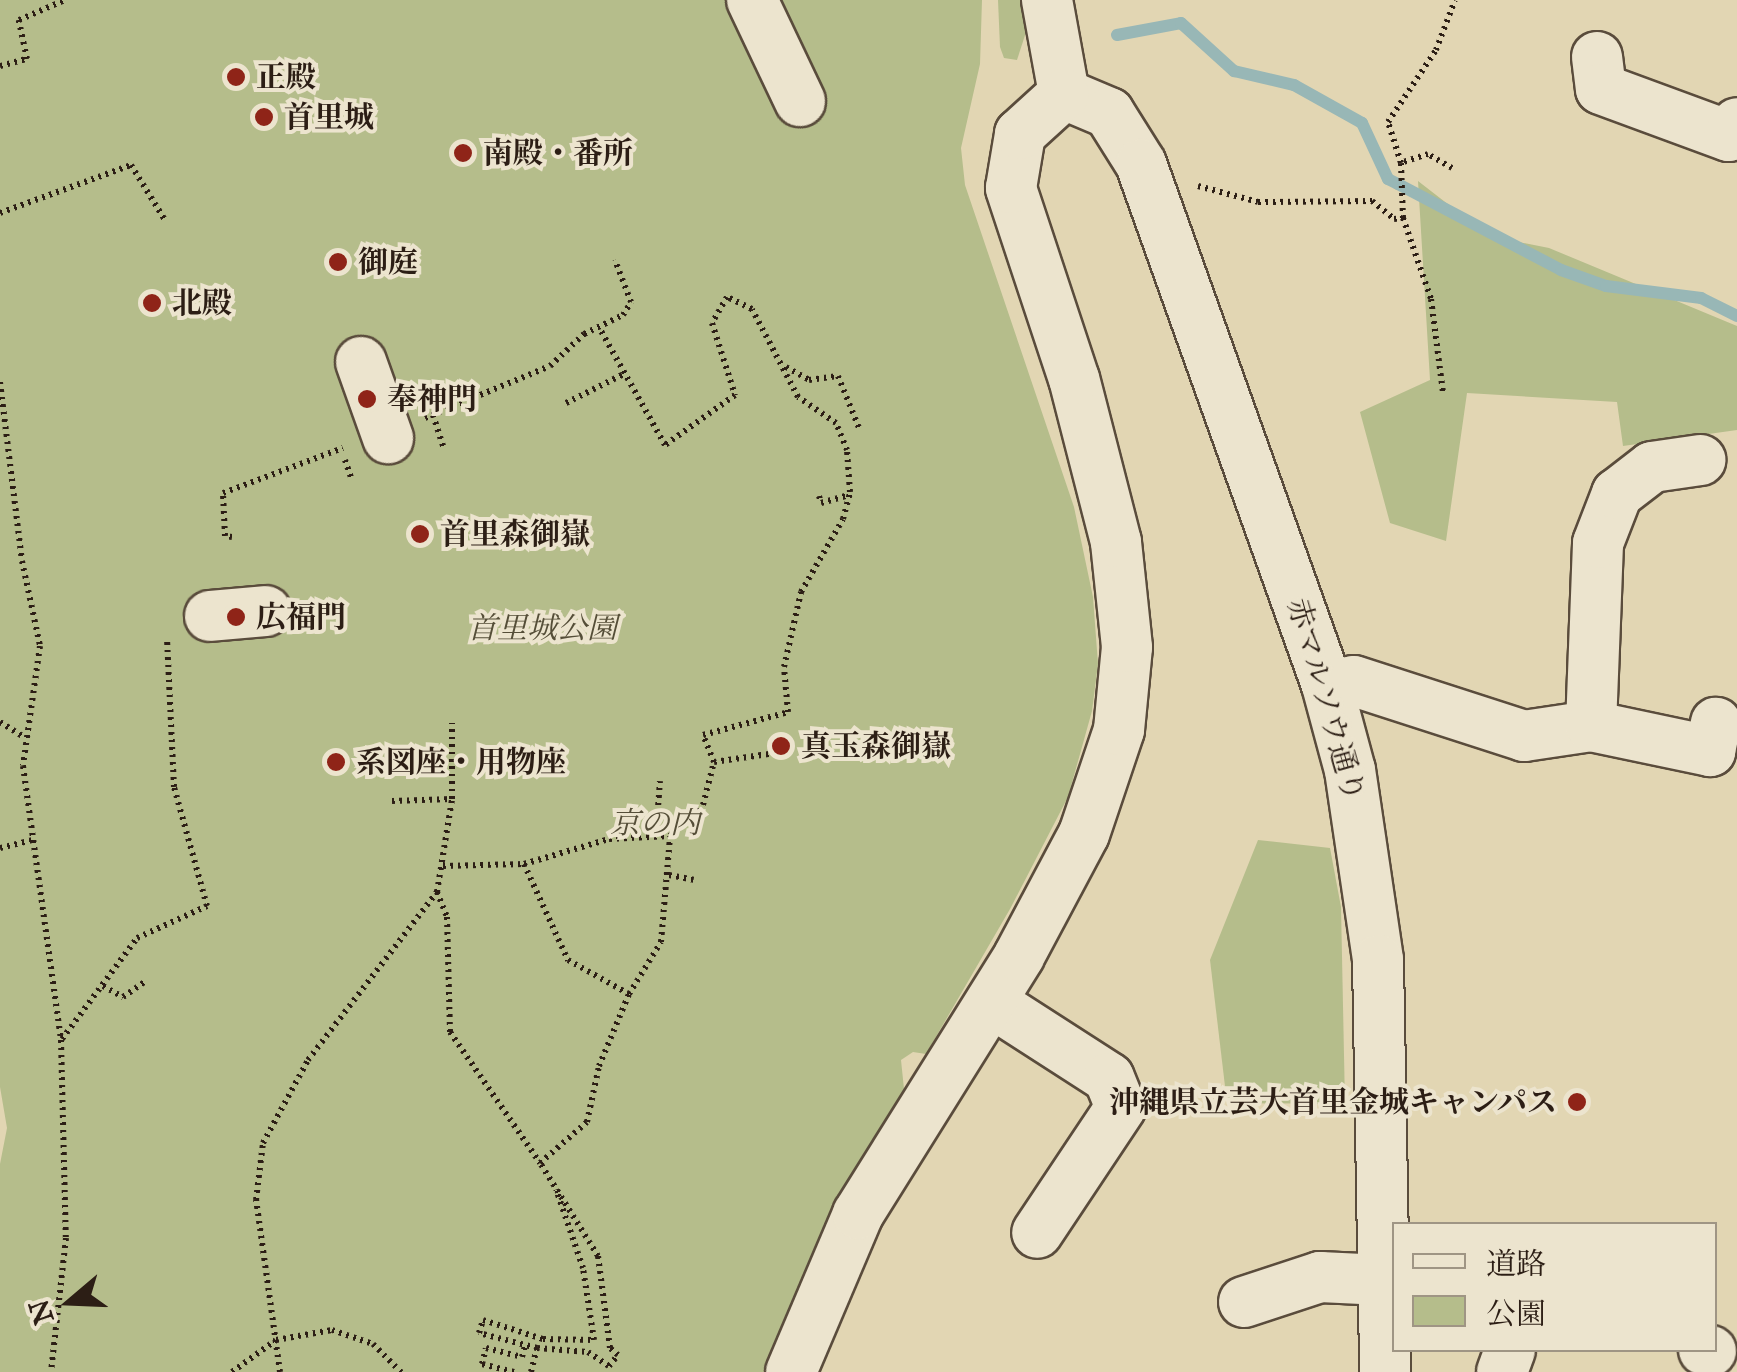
<!DOCTYPE html>
<meta charset="utf-8">
<style>
body{margin:0}
#map{position:relative;width:1737px;height:1372px;overflow:hidden;background:#e2d6b3;font-family:"IM FELL Great Primer","Noto Serif JP",serif}
div>[style]{position:absolute}
[style*='--x']{left:calc(var(--x)*1px);top:calc(var(--y)*1px);width:calc(var(--w)*1px);rotate:calc(var(--a)*1deg)}
.green>*{inset:0;background:#b5bd8b}
.stream>*{height:12px;margin:-6px;padding:0 6px;transform-origin:6px;border-radius:6px;background:#98b7b6}
.path>*{height:6px;margin-top:-3px;transform-origin:0;background:repeating-linear-gradient(90deg,#2c1e15 0 2.5px,transparent 0 7.5px)}
.roads{filter:drop-shadow(2px 0 #5a4c3c) drop-shadow(-2px 0 #5a4c3c) drop-shadow(0 2px #5a4c3c) drop-shadow(0 -2px #5a4c3c)}
.minor>*{height:50px;margin:-25px;padding:0 25px;transform-origin:25px;border-radius:25px;background:#ece4ce}
.dots>*{width:28px;height:28px;translate:-50% -50%;box-sizing:border-box;border:5px solid #ece4ce;border-radius:50%}
span{translate:-50% -50%;white-space:nowrap;text-align:center;line-height:1.15;-webkit-text-stroke:8px #ece4ce;paint-order:stroke}
.poi-label{font-size:30px;color:#2c1e15;font-weight:700}
.left{translate:0 -50%;text-align:left}
.right{translate:-100% -50%;text-align:right}
.park-label{font-size:30px;color:#554e38;font-style:italic}
.street-label{font-size:30px;color:#2c1e15}
.legend{position:absolute;left:1392px;top:1222px;width:325px;height:130px;box-sizing:border-box;background:#ece4ce;border:2px solid #9f9584;margin:0;padding:12px 18px;list-style:none;font-size:30px;color:#2c1e15}
.legend li{display:flex;align-items:center;gap:20px;height:50px}
.legend b{width:50px;border:2px solid #9f9584}
.north{position:absolute;left:20px;top:1252px;width:100px;height:100px;-webkit-text-stroke:8px #ece4ce;paint-order:stroke;rotate:251deg;font-size:28px;font-weight:700;line-height:40px;text-align:center;color:#2c1e15}
.north::after{content:'';display:block;margin:auto;width:35px;height:45px;background:#2c1e15;clip-path:polygon(50% 0,100% 100%,50% 72%,0 100%)}
</style>
<div id="map">
<div class="green">
<i style="clip-path:polygon(0 0,982px 0,980px 64px,961px 148px,965px 185px,1074px 507px,1093px 597px,1098px 664px,1092px 711px,1068px 797px,1010px 909px,926px 1054px,913px 1052px,901px 1060px,904px 1089px,842px 1195px,769px 1372px,0 1372px,0 1164px,7px 1128px,0 1087px)"></i>
<i style="clip-path:polygon(998px 0,1024px 0,1027px 29px,1017px 60px,1004px 58px,1000px 47px)"></i>
<i style="clip-path:polygon(1418px 181px,1489px 236px,1549px 248px,1737px 326px,1737px 430px,1623px 446px,1617px 402px,1467px 393px,1446px 541px,1390px 523px,1360px 412px,1430px 380px)"></i>
<i style="clip-path:polygon(1258px 840px,1330px 848px,1341px 907px,1345px 1104px,1227px 1103px,1210px 960px)"></i>
</div>
<div class="stream">
<i style="--x:1117;--y:35;--w:65;--a:-10.6"></i>
<i style="--x:1181;--y:23;--w:72;--a:42.2"></i>
<i style="--x:1234;--y:71;--w:62;--a:13.1"></i>
<i style="--x:1294;--y:85;--w:78;--a:29.2"></i>
<i style="--x:1362;--y:123;--w:62;--a:65.1"></i>
<i style="--x:1388;--y:179;--w:11;--a:27"></i>
<i style="--x:1398;--y:184;--w:184;--a:27.8"></i>
<i style="--x:1561;--y:270;--w:48;--a:19.6"></i>
<i style="--x:1606;--y:286;--w:96;--a:7.2"></i>
<i style="--x:1701;--y:298;--w:40;--a:26.6"></i>
</div>
<div class="path">
<i style="--x:0;--y:66;--w:28;--a:-15"></i>
<i style="--x:27;--y:59;--w:40;--a:-102"></i>
<i style="--x:19;--y:20;--w:50;--a:-23.5"></i>
<i style="--x:1452;--y:168;--w:28;--a:-150"></i>
<i style="--x:1428;--y:154;--w:28;--a:162"></i>
<i style="--x:1401;--y:163;--w:43;--a:-107.6"></i>
<i style="--x:1388;--y:122;--w:87;--a:-56.3"></i>
<i style="--x:1436;--y:50;--w:53;--a:-69.2"></i>
<i style="--x:1198;--y:186;--w:62;--a:14.9"></i>
<i style="--x:1258;--y:202;--w:114;--a:-0.5"></i>
<i style="--x:1372;--y:201;--w:28;--a:39"></i>
<i style="--x:1394;--y:219;--w:9;--a:-6"></i>
<i style="--x:1403;--y:218;--w:55;--a:-92.1"></i>
<i style="--x:0;--y:213;--w:140;--a:-20.1"></i>
<i style="--x:131;--y:165;--w:65;--a:58.3"></i>
<i style="--x:1403;--y:218;--w:86;--a:70.9"></i>
<i style="--x:1431;--y:299;--w:95;--a:82.7"></i>
<i style="--x:786;--y:367;--w:26;--a:29"></i>
<i style="--x:809;--y:380;--w:29;--a:-8"></i>
<i style="--x:838;--y:376;--w:56;--a:68"></i>
<i style="--x:0;--y:382;--w:180;--a:83"></i>
<i style="--x:22;--y:561;--w:87;--a:78"></i>
<i style="--x:40;--y:646;--w:121;--a:98.1"></i>
<i style="--x:23;--y:766;--w:277;--a:82.1"></i>
<i style="--x:61;--y:1040;--w:198;--a:88.6"></i>
<i style="--x:66;--y:1238;--w:135;--a:96.4"></i>
<i style="--x:566;--y:403;--w:63;--a:-26.6"></i>
<i style="--x:433;--y:415;--w:33;--a:72"></i>
<i style="--x:425;--y:418;--w:135;--a:-22.6"></i>
<i style="--x:550;--y:366;--w:47;--a:-43.3"></i>
<i style="--x:584;--y:334;--w:43;--a:-26"></i>
<i style="--x:623;--y:315;--w:15;--a:-58"></i>
<i style="--x:631;--y:302;--w:45;--a:-110.9"></i>
<i style="--x:345;--y:460;--w:21;--a:71"></i>
<i style="--x:819;--y:496;--w:7;--a:74"></i>
<i style="--x:821;--y:503;--w:29;--a:-16"></i>
<i style="--x:232;--y:537;--w:7;--a:-172"></i>
<i style="--x:225;--y:536;--w:43;--a:-92.7"></i>
<i style="--x:223;--y:493;--w:128;--a:-20.6"></i>
<i style="--x:0;--y:722;--w:28;--a:32"></i>
<i style="--x:714;--y:762;--w:69;--a:-8.4"></i>
<i style="--x:392;--y:801;--w:60;--a:-1.9"></i>
<i style="--x:656;--y:835;--w:54;--a:-85.8"></i>
<i style="--x:0;--y:848;--w:37;--a:-14"></i>
<i style="--x:524;--y:864;--w:106;--a:65.4"></i>
<i style="--x:568;--y:960;--w:70;--a:29.1"></i>
<i style="--x:629;--y:994;--w:61;--a:-58.4"></i>
<i style="--x:661;--y:942;--w:106;--a:-85.1"></i>
<i style="--x:443;--y:866;--w:81;--a:-1.4"></i>
<i style="--x:524;--y:864;--w:89;--a:-16.4"></i>
<i style="--x:609;--y:839;--w:61;--a:-2.8"></i>
<i style="--x:670;--y:836;--w:45;--a:-43.2"></i>
<i style="--x:703;--y:805;--w:44;--a:-75.7"></i>
<i style="--x:714;--y:762;--w:29;--a:-112"></i>
<i style="--x:703;--y:735;--w:88;--a:-15.1"></i>
<i style="--x:788;--y:712;--w:45;--a:-95.1"></i>
<i style="--x:784;--y:667;--w:77;--a:-77.2"></i>
<i style="--x:801;--y:592;--w:84;--a:-60.1"></i>
<i style="--x:843;--y:519;--w:28;--a:-75"></i>
<i style="--x:850;--y:492;--w:42;--a:-94.1"></i>
<i style="--x:847;--y:450;--w:29;--a:-112"></i>
<i style="--x:836;--y:423;--w:46;--a:-145.6"></i>
<i style="--x:798;--y:397;--w:99;--a:-117.6"></i>
<i style="--x:752;--y:309;--w:28;--a:-154"></i>
<i style="--x:727;--y:297;--w:30;--a:120"></i>
<i style="--x:712;--y:323;--w:76;--a:72.3"></i>
<i style="--x:735;--y:395;--w:86;--a:144.5"></i>
<i style="--x:665;--y:445;--w:131;--a:-119.3"></i>
<i style="--x:669;--y:875;--w:25;--a:11"></i>
<i style="--x:437;--y:892;--w:27;--a:68"></i>
<i style="--x:447;--y:917;--w:115;--a:88.5"></i>
<i style="--x:450;--y:1032;--w:159;--a:55.5"></i>
<i style="--x:540;--y:1163;--w:62;--a:-41.1"></i>
<i style="--x:587;--y:1122;--w:57;--a:-77.9"></i>
<i style="--x:599;--y:1066;--w:78;--a:-67.4"></i>
<i style="--x:103;--y:986;--w:23;--a:29"></i>
<i style="--x:123;--y:997;--w:29;--a:-35"></i>
<i style="--x:62;--y:1039;--w:126;--a:-53.4"></i>
<i style="--x:137;--y:938;--w:77;--a:-24.6"></i>
<i style="--x:207;--y:906;--w:123;--a:-105.5"></i>
<i style="--x:174;--y:787;--w:150;--a:-92.7"></i>
<i style="--x:537;--y:1348;--w:60;--a:-165.5"></i>
<i style="--x:479;--y:1333;--w:14;--a:-73"></i>
<i style="--x:483;--y:1320;--w:63;--a:17.6"></i>
<i style="--x:543;--y:1339;--w:51;--a:1.1"></i>
<i style="--x:594;--y:1340;--w:73;--a:-98.7"></i>
<i style="--x:583;--y:1268;--w:83;--a:-108.9"></i>
<i style="--x:232;--y:1372;--w:54;--a:-36"></i>
<i style="--x:276;--y:1340;--w:57;--a:-10.1"></i>
<i style="--x:332;--y:1330;--w:43;--a:18.9"></i>
<i style="--x:373;--y:1344;--w:40;--a:45"></i>
<i style="--x:280;--y:1372;--w:174;--a:-97.9"></i>
<i style="--x:256;--y:1200;--w:57;--a:-83"></i>
<i style="--x:263;--y:1143;--w:94;--a:-61.5"></i>
<i style="--x:308;--y:1060;--w:212;--a:-52.5"></i>
<i style="--x:437;--y:892;--w:94;--a:-80.8"></i>
<i style="--x:452;--y:799;--w:76;--a:-90"></i>
<i style="--x:514;--y:1372;--w:33;--a:-166"></i>
<i style="--x:482;--y:1364;--w:16;--a:-76"></i>
<i style="--x:486;--y:1348;--w:37;--a:14"></i>
<i style="--x:522;--y:1357;--w:11;--a:-75"></i>
<i style="--x:531;--y:1372;--w:25;--a:-76"></i>
<i style="--x:537;--y:1348;--w:51;--a:4.5"></i>
<i style="--x:588;--y:1352;--w:25;--a:34"></i>
<i style="--x:609;--y:1366;--w:14;--a:-51"></i>
<i style="--x:618;--y:1355;--w:11;--a:-139"></i>
<i style="--x:610;--y:1348;--w:93;--a:-97.4"></i>
<i style="--x:598;--y:1256;--w:110;--a:-121.9"></i>
</div>
<div class="roads">
<div class="minor">
<i style="--x:752;--y:0;--w:112;--a:64.6"></i>
<i style="--x:1047;--y:0;--w:96;--a:79.7"></i>
<i style="--x:1597;--y:57;--w:32;--a:83"></i>
<i style="--x:1601;--y:89;--w:136;--a:20.2"></i>
<i style="--x:1729;--y:136;--w:15;--a:-58"></i>
<i style="--x:1064;--y:94;--w:49;--a:22.9"></i>
<i style="--x:1109;--y:113;--w:60;--a:57.9"></i>
<i style="--x:1141;--y:164;--w:553;--a:70.35"></i>
<i style="--x:1327;--y:685;--w:88;--a:74.9"></i>
<i style="--x:1350;--y:770;--w:192;--a:81.6"></i>
<i style="--x:1378;--y:960;--w:412;--a:89"></i>
<i style="--x:361;--y:362;--w:81;--a:70.4"></i>
<i style="--x:210;--y:616;--w:56;--a:-5.1"></i>
<i style="--x:1327;--y:685;--w:27;--a:-8"></i>
<i style="--x:1354;--y:681;--w:179;--a:17.9"></i>
<i style="--x:1524;--y:736;--w:68;--a:-8.5"></i>
<i style="--x:1591;--y:726;--w:183;--a:-87.8"></i>
<i style="--x:1598;--y:543;--w:53;--a:-68.8"></i>
<i style="--x:1617;--y:494;--w:44;--a:-37.6"></i>
<i style="--x:1652;--y:467;--w:49;--a:-8.3"></i>
<i style="--x:1591;--y:726;--w:122;--a:11.9"></i>
<i style="--x:1710;--y:751;--w:29;--a:-78"></i>
<i style="--x:991;--y:1002;--w:140;--a:32.8"></i>
<i style="--x:1109;--y:1078;--w:31;--a:68"></i>
<i style="--x:1121;--y:1107;--w:151;--a:123.7"></i>
<i style="--x:1244;--y:1302;--w:80;--a:-18.2"></i>
<i style="--x:1320;--y:1277;--w:63;--a:2.7"></i>
<i style="--x:1704;--y:1350;--w:7;--a:8"></i>
<i style="--x:791;--y:1372;--w:172;--a:-67"></i>
<i style="--x:858;--y:1214;--w:304;--a:-58"></i>
<i style="--x:1019;--y:956;--w:138;--a:-62"></i>
<i style="--x:1084;--y:834;--w:110;--a:-71.4"></i>
<i style="--x:1119;--y:730;--w:83;--a:-84.5"></i>
<i style="--x:1127;--y:647;--w:106;--a:-96"></i>
<i style="--x:1116;--y:542;--w:168;--a:-104.4"></i>
<i style="--x:1074;--y:379;--w:201;--a:-108.3"></i>
<i style="--x:1011;--y:188;--w:55;--a:-80.5"></i>
<i style="--x:1020;--y:134;--w:59;--a:-42.3"></i>
<i style="--x:1502;--y:1372;--w:23;--a:-70"></i>
</div>
</div>
<div class="dots">
<i style="left:236px;top:77px;background:#8f2418"></i>
<i style="left:264px;top:117px;background:#8f2418"></i>
<i style="left:463px;top:153px;background:#8f2418"></i>
<i style="left:338px;top:262px;background:#8f2418"></i>
<i style="left:152px;top:303px;background:#8f2418"></i>
<i style="left:367px;top:399px;background:#8f2418"></i>
<i style="left:420px;top:534px;background:#8f2418"></i>
<i style="left:236px;top:617px;background:#8f2418"></i>
<i style="left:781px;top:746px;background:#8f2418"></i>
<i style="left:336px;top:762px;background:#8f2418"></i>
<i style="left:1577px;top:1102px;background:#8f2418"></i>
</div>
<div class="poi-label">
<span class="left" style="left:256px;top:77px">正殿</span>
<span class="left" style="left:284px;top:117px">首里城</span>
<span class="left" style="left:483px;top:153px">南殿・番所</span>
<span class="left" style="left:358px;top:262px">御庭</span>
<span class="left" style="left:172px;top:303px">北殿</span>
<span class="left" style="left:387px;top:399px">奉神門</span>
<span class="left" style="left:440px;top:534px">首里森御嶽</span>
<span class="left" style="left:256px;top:617px">広福門</span>
<span class="left" style="left:801px;top:746px">真玉森御嶽</span>
<span class="left" style="left:356px;top:762px">系図座・用物座</span>
<span class="right" style="left:1557px;top:1102px">沖縄県立芸大首里金城キャンパス</span>
</div>
<div class="park-label">
<span style="left:542px;top:628px">首里城公園</span>
<span style="left:655px;top:823px">京の内</span>
</div>
<div class="street-label">
<span style="left:1326px;top:700px;rotate:74deg">赤マルソウ通り</span>
</div>
<ul class="legend">
<li><b style="height:12px;background:#ece4ce"></b>道路</li>
<li><b style="height:28px;background:#b5bd8b"></b>公園</li>
</ul>
<div class="north">N</div>
</div>
